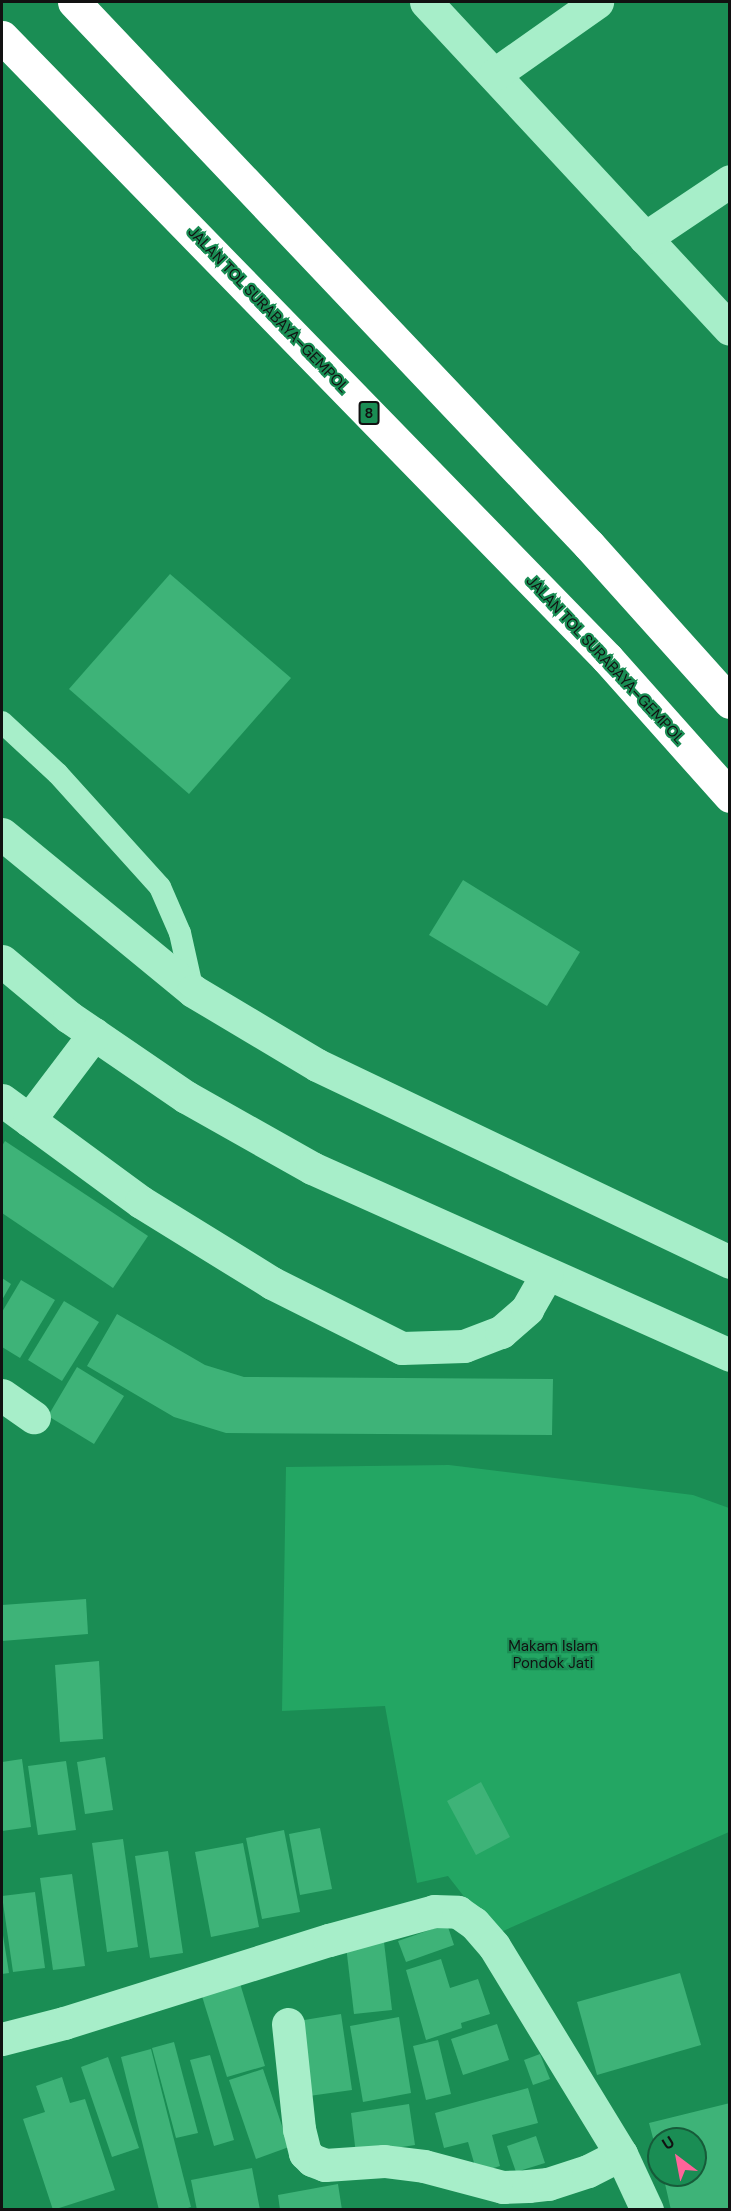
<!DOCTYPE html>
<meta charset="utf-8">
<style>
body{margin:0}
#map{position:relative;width:731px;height:2211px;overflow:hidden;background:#1a8d54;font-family:"DM Sans",sans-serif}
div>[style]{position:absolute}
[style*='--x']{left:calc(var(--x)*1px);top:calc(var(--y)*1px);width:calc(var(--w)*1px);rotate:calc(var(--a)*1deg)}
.green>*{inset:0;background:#23a663}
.building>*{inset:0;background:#3eb378}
.service>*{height:22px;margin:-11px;padding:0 11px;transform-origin:11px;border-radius:11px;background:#a7eec9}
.minor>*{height:33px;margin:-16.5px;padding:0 16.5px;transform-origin:16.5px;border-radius:16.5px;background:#a7eec9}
.motorway>*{height:33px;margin:-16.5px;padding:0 16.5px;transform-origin:16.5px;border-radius:16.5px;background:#fff}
span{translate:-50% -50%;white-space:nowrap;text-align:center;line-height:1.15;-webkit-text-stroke:4.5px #1a8d54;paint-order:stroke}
.shield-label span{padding:2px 4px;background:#1a8d54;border:2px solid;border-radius:4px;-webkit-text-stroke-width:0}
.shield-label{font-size:14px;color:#111;font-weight:700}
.street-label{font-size:15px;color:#111}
.park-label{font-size:15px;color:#111}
.frame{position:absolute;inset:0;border:3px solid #111;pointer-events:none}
.north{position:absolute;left:647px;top:2127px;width:60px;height:60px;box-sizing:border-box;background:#1a8d54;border:2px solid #165b39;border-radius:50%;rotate:328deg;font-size:16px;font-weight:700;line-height:24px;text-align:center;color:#111}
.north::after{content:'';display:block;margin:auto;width:21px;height:27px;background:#ff649a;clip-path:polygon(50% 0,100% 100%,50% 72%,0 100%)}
</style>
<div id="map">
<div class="green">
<i style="clip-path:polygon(449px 1465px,693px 1495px,729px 1508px,729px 1832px,494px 1935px,448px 1876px,417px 1883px,385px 1706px,282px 1711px,286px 1467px)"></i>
</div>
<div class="building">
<i style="clip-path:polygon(170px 574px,291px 678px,189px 794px,69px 689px)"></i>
<i style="clip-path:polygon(463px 880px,580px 952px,547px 1006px,429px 935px)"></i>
<i style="clip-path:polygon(5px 1141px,148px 1236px,113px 1288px,2px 1213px,2px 1146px)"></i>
<i style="clip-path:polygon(2px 1278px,11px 1284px,2px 1300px)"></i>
<i style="clip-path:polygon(21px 1280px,55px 1300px,20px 1358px,2px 1347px,2px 1312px)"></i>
<i style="clip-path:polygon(64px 1301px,99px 1322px,62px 1381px,28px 1360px)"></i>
<i style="clip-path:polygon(117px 1314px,205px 1365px,244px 1377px,553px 1379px,552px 1435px,226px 1433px,174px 1417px,87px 1366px)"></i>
<i style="clip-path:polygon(77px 1367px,124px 1396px,94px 1444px,48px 1416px)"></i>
<i style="clip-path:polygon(86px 1599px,88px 1634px,2px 1641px,2px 1605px)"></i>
<i style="clip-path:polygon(99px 1661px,103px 1739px,60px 1742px,55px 1665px)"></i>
<i style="clip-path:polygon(105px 1757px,113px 1810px,85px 1814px,77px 1762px)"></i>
<i style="clip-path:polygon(22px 1759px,31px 1827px,2px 1831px,2px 1762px)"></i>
<i style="clip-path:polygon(66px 1761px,76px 1830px,38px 1835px,28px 1766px)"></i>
<i style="clip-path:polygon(481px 1782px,510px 1837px,476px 1855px,447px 1801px)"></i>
<i style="clip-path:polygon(320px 1828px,332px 1889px,300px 1895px,289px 1834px)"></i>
<i style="clip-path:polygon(284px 1830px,300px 1912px,262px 1919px,246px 1838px)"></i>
<i style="clip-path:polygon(123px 1839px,138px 1947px,107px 1952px,92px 1843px)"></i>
<i style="clip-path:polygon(243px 1843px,259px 1927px,211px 1937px,195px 1852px)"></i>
<i style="clip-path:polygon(168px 1851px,183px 1953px,150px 1958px,135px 1856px)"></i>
<i style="clip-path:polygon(72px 1874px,85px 1966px,53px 1970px,40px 1878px)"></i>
<i style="clip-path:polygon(35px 1892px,45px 1968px,13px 1972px,2px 1896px)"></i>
<i style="clip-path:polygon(447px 1924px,454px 1945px,406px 1962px,398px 1941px)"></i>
<i style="clip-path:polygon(2px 1929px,9px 1973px,2px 1974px)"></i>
<i style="clip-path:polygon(384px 1942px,392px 2010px,354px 2014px,346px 1946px)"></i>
<i style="clip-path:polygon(441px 1959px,450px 1988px,478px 1979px,490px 2014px,461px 2023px,462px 2028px,426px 2040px,406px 1970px)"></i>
<i style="clip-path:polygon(680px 1973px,701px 2045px,597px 2075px,577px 2002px)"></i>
<i style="clip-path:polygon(239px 1980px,265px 2066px,227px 2077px,201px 1993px)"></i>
<i style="clip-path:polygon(341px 2014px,352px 2090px,309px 2096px,298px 2021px)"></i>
<i style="clip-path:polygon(399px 2017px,411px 2093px,363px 2102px,350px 2026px)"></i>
<i style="clip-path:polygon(497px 2024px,509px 2060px,463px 2075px,451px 2039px)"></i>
<i style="clip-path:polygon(438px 2040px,451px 2094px,426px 2100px,413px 2046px)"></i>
<i style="clip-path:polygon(174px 2042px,198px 2133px,176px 2138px,152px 2048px)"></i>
<i style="clip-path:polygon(151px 2049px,191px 2207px,182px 2210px,159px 2210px,121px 2057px)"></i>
<i style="clip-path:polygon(540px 2054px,550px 2079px,533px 2085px,524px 2060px)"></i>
<i style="clip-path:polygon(210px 2055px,234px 2140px,214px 2146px,190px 2060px)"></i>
<i style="clip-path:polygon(108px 2057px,139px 2148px,112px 2157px,81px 2067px)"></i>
<i style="clip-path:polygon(263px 2069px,289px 2147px,256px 2159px,229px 2080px)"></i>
<i style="clip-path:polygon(62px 2077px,70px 2103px,85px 2099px,115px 2190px,53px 2210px,23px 2119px,45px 2112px,36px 2086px)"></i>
<i style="clip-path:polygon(528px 2088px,538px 2123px,492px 2135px,500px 2166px,477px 2173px,468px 2142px,444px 2148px,435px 2113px)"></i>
<i style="clip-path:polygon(730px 2103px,730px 2210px,671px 2210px,663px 2175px,695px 2175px,695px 2139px,659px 2139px,658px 2157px,649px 2123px)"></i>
<i style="clip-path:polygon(409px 2104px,415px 2145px,356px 2154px,351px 2113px)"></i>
<i style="clip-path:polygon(536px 2136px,545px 2163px,516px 2172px,507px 2146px)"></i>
<i style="clip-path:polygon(252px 2168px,260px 2210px,197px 2210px,191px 2180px)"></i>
<i style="clip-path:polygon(338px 2184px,342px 2210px,280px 2210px,278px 2195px)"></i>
</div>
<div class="service">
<i style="--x:2;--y:722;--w:76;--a:42.9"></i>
<i style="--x:58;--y:774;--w:152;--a:47.9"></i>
<i style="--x:160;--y:887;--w:50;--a:66.5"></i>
<i style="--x:180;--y:933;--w:59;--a:77.4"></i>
</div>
<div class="minor">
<i style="--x:426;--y:2;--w:446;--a:47.1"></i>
<i style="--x:495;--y:74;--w:125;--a:-35.2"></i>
<i style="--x:645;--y:238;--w:102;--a:-33.8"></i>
<i style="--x:2;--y:834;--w:247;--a:39.4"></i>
<i style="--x:193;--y:991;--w:144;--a:30.8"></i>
<i style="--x:317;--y:1065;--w:458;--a:25.5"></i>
<i style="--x:2;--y:961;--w:87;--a:39.9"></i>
<i style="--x:69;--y:1017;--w:142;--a:34.4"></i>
<i style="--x:186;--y:1097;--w:145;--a:29.4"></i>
<i style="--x:312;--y:1168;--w:458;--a:24.1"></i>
<i style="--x:2;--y:1100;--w:172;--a:36.3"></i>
<i style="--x:141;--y:1202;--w:154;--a:31.7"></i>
<i style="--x:272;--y:1283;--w:145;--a:26.6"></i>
<i style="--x:402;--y:1348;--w:62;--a:-1.8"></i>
<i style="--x:464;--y:1346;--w:40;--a:-21"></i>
<i style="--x:501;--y:1332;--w:35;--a:-41"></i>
<i style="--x:527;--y:1309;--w:40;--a:-60.3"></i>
<i style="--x:29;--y:1120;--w:108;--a:-52.9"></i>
<i style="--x:2;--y:1395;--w:39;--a:35"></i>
<i style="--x:288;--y:2024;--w:106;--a:84"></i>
<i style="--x:299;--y:2129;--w:25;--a:76"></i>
<i style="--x:305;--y:2153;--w:10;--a:45"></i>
<i style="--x:312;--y:2160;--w:14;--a:21"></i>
<i style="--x:325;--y:2165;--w:59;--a:-3.9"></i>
<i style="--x:384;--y:2161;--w:40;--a:7.1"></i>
<i style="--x:424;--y:2166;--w:82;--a:14.9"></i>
<i style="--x:503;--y:2187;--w:25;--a:-2"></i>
<i style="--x:528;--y:2186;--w:20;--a:-6"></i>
<i style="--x:548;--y:2184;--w:42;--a:-18"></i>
<i style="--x:588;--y:2171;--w:37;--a:-27"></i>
<i style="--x:2;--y:2039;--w:64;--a:-14.5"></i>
<i style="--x:64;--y:2023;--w:278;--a:-17.4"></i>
<i style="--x:329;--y:1940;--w:109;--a:-15.4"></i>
<i style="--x:434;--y:1911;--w:24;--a:2"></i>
<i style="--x:458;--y:1912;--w:19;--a:35"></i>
<i style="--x:474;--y:1923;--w:30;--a:49"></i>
<i style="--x:494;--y:1946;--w:244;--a:58.6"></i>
<i style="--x:621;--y:2154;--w:62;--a:65.1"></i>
</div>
<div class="motorway">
<i style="--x:74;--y:2;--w:748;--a:46.52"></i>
<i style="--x:589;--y:545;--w:211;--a:48.1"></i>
<i style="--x:2;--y:37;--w:867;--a:45.75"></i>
<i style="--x:607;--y:658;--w:185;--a:48.3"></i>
</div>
<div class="shield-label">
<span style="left:369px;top:413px">8</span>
</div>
<div class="street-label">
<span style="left:268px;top:310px;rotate:46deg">JALAN TOL SURABAYA–GEMPOL</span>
<span style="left:605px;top:660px;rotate:47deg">JALAN TOL SURABAYA–GEMPOL</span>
</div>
<div class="park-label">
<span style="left:553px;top:1655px">Makam Islam<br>Pondok Jati</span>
</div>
<div class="frame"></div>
<div class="north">U</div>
</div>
